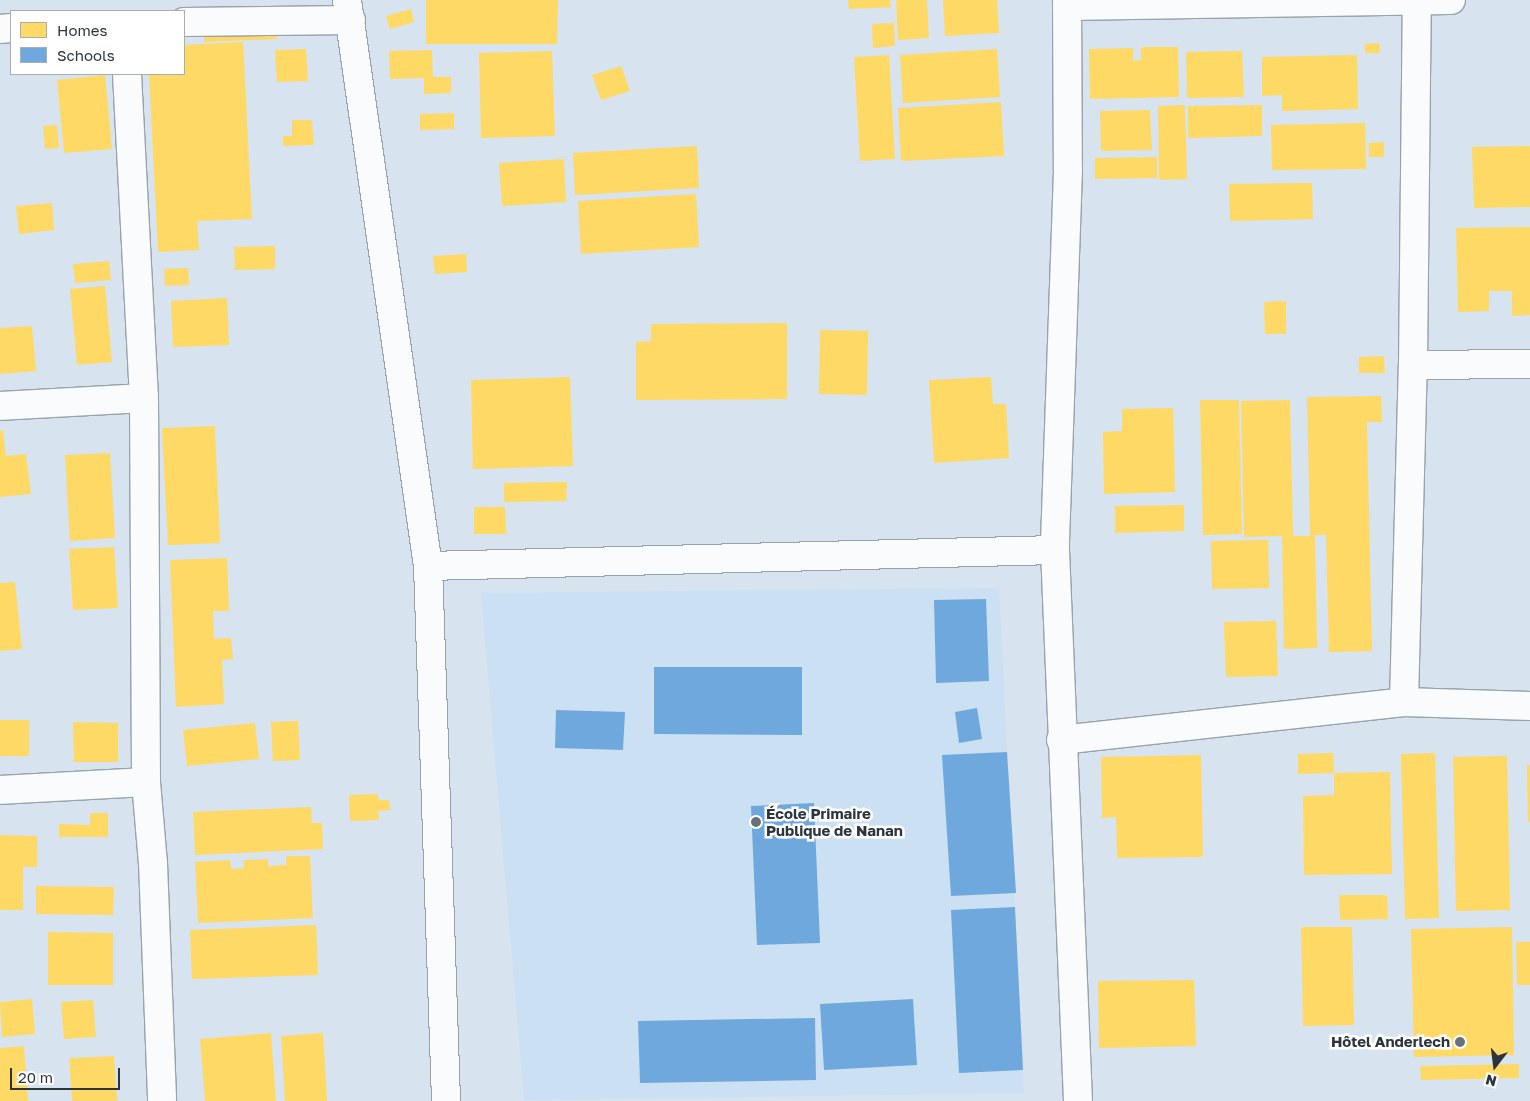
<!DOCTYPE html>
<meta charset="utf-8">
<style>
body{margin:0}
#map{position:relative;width:1530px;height:1101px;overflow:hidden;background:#d7e3ee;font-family:"Golos Text",sans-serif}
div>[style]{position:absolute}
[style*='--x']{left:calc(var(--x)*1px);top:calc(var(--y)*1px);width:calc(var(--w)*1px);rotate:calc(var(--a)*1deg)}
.built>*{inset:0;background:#cbe0f3}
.homes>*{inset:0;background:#ffd966}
.schools>*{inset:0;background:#6fa8dc}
.roads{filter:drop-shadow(1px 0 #98a2aa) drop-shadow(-1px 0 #98a2aa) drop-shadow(0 1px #98a2aa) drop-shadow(0 -1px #98a2aa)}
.minor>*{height:28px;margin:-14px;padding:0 14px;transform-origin:14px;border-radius:14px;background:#f9fbfc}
.dots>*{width:14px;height:14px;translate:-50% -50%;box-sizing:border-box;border:2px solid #fff;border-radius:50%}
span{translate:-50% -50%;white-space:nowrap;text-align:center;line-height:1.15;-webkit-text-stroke:5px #fff;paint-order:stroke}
.poi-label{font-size:15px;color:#2c343c;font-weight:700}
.left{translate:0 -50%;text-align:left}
.right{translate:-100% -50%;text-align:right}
.legend{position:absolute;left:10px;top:10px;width:175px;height:65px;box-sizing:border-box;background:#fff;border:1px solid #abaeb1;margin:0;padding:6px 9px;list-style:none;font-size:15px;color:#2c343c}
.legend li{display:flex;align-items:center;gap:10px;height:25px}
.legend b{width:25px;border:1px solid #abaeb1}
.north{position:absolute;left:1470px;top:1041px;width:50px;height:50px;-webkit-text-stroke:4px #fff;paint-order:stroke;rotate:195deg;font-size:14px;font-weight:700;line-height:20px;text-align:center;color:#2c343c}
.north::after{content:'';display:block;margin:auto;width:18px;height:22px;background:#2c343c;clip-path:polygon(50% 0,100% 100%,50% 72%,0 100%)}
.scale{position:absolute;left:10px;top:1068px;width:110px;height:22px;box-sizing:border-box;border:2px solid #2c343c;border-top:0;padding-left:6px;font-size:15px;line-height:18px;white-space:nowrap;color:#2c343c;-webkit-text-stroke:4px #fff;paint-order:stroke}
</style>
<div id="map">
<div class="built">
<i style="clip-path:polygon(999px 588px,1024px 1093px,524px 1100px,481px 593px)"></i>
</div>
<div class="homes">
<i style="clip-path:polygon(426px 0,558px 0,557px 44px,426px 44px)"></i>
<i style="clip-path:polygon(848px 0,890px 0,891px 7px,849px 9px)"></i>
<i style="clip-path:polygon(896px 0,927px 0,929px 38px,898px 40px)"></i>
<i style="clip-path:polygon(943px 0,997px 0,999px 33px,945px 36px)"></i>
<i style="clip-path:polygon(411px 9px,414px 22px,390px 29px,386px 16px)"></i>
<i style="clip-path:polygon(894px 23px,895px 46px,873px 48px,872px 24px)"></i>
<i style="clip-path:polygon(276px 32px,277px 39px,204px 42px,204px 34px)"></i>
<i style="clip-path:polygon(243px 42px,252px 219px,197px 221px,199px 250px,158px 252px,149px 74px,184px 74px,184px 45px)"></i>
<i style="clip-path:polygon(1379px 43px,1380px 53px,1365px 53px,1365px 44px)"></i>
<i style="clip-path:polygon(1141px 47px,1178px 47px,1179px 97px,1090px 99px,1089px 49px,1133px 48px,1133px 61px,1141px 60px)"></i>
<i style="clip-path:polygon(306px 49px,308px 81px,277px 82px,275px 50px)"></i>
<i style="clip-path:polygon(997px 49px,1000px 97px,903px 103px,900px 55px)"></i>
<i style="clip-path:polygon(432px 50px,433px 77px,451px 77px,451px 93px,424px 94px,424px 78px,390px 79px,389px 51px)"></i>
<i style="clip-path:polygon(552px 51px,555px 136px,481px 138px,479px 53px)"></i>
<i style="clip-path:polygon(1242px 51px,1244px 97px,1187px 98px,1186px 52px)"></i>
<i style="clip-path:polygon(889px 55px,895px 159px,860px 161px,854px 57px)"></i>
<i style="clip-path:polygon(1357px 55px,1358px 109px,1282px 111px,1282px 95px,1262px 96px,1262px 57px)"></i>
<i style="clip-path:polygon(621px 66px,630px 91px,601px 100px,592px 75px)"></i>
<i style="clip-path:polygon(105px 75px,112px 149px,64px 153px,57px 80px)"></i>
<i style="clip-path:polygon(1001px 102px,1004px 156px,901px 161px,898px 108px)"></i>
<i style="clip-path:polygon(1185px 105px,1187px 179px,1159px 180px,1158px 106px)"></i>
<i style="clip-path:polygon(1262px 105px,1262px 136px,1188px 138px,1188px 106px)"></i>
<i style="clip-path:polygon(1150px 110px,1152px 150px,1101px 151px,1100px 111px)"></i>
<i style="clip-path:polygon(454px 113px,454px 129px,420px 130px,420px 114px)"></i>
<i style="clip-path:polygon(292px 120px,312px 120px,314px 145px,283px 146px,283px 136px,292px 136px)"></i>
<i style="clip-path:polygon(1365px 123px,1366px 169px,1272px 170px,1271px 125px)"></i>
<i style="clip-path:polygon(57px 125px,59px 148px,45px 149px,43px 126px)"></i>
<i style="clip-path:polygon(1384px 142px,1384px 157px,1369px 157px,1369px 143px)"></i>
<i style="clip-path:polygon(697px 146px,699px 188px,575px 195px,573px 153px)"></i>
<i style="clip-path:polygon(1530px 146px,1530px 207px,1474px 208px,1472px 147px)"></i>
<i style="clip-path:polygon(1157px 157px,1157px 178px,1095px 179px,1095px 158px)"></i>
<i style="clip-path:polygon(564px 159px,566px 202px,502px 206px,499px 163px)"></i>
<i style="clip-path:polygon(1312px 183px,1313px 219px,1230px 221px,1229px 184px)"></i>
<i style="clip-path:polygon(696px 194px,699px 247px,581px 254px,578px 201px)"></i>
<i style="clip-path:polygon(52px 203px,54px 230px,19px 234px,16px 206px)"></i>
<i style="clip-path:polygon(1530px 227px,1530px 315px,1512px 316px,1512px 291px,1489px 291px,1489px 311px,1458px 312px,1456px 228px)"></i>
<i style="clip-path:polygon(275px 246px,275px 269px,235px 270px,234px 247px)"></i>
<i style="clip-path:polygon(466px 254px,467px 272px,435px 274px,433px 256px)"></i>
<i style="clip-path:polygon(109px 261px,111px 280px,75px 283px,73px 264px)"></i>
<i style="clip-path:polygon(188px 268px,189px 285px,165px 286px,164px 269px)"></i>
<i style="clip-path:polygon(105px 286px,112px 362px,77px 365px,70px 289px)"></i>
<i style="clip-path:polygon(227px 298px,229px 345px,173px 347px,171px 301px)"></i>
<i style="clip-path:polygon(1286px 301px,1286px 334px,1265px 334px,1264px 302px)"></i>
<i style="clip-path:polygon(787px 323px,787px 399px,636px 400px,636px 342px,651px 341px,651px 324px)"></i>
<i style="clip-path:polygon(32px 326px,36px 371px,0 374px,0 328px)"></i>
<i style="clip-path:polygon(820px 330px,868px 331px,867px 395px,819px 394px)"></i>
<i style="clip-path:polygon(1384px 356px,1385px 373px,1359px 373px,1359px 357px)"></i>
<i style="clip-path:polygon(570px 377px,573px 466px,473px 469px,471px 380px)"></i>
<i style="clip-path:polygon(991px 377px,993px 404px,1006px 404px,1009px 458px,934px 463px,929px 380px)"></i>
<i style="clip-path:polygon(1381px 396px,1382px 422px,1367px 422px,1372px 651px,1329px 652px,1326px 535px,1315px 535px,1317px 648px,1284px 649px,1282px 536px,1244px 537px,1241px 401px,1290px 400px,1293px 536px,1310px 536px,1307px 397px)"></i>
<i style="clip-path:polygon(1200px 400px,1239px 400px,1242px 534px,1203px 535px)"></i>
<i style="clip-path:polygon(1173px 408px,1175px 492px,1104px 494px,1103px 432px,1122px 431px,1122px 409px)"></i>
<i style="clip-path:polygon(215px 426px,220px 543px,168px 545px,162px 428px)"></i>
<i style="clip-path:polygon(3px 430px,6px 456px,26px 454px,31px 494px,0 497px,0 431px)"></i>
<i style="clip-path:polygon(110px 453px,115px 538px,70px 541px,65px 455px)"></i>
<i style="clip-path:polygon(567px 482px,566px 501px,504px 502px,504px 483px)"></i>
<i style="clip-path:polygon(1184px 505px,1184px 531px,1115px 533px,1115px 506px)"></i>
<i style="clip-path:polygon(474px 507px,505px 507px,506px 534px,474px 534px)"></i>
<i style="clip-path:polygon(1268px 540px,1269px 588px,1212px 589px,1211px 541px)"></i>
<i style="clip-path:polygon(114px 547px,118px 608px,73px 610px,69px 549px)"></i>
<i style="clip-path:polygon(227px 558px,229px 611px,213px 611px,214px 639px,231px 638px,233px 659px,222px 660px,224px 704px,176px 707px,170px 560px)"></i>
<i style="clip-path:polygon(15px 582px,22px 649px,0 651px,0 583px)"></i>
<i style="clip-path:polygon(1276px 621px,1278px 676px,1226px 677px,1224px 622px)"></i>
<i style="clip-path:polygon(0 720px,29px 720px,29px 756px,0 756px)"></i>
<i style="clip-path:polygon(298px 721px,300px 760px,273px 761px,271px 722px)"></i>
<i style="clip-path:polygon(73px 722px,118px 723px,118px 762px,74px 762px)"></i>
<i style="clip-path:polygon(255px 723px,259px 759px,187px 766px,183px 730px)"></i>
<i style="clip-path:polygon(1333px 753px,1334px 773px,1298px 774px,1298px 754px)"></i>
<i style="clip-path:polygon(1435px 753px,1439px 918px,1405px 919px,1401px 754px)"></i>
<i style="clip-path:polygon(1201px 755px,1203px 857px,1117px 858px,1116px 817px,1102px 818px,1101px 757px)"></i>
<i style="clip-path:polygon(1507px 756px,1510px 910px,1456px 911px,1453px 757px)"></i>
<i style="clip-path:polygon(1527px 765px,1530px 765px,1530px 822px,1528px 822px)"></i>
<i style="clip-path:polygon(1390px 772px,1392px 874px,1304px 875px,1303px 796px,1334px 795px,1334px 773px)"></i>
<i style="clip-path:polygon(378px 794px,378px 800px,389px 800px,390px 810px,378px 811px,379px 820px,350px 821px,349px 795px)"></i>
<i style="clip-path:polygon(311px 807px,312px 823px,322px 823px,323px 849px,195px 855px,193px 812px)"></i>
<i style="clip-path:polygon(90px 813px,108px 813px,108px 837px,59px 837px,59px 824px,90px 825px)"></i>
<i style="clip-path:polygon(0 835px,37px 836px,37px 867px,23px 867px,23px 910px,0 910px)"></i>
<i style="clip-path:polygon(286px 856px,310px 856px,313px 918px,198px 923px,195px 862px,230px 860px,231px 869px,244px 868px,244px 860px,268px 859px,268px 866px,286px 865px)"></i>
<i style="clip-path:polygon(36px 886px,114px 887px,113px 915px,36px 914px)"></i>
<i style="clip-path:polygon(1339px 895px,1387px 895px,1388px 919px,1340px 920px)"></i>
<i style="clip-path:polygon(316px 925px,318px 975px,192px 979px,190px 930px)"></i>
<i style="clip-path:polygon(1301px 927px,1352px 927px,1354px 1025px,1303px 1026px)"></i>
<i style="clip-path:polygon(1512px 927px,1514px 1055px,1414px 1057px,1411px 929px)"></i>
<i style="clip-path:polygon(48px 932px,113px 933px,113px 985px,48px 985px)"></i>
<i style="clip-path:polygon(1516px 942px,1530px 942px,1530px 985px,1517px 985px)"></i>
<i style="clip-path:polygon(1194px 980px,1196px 1046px,1099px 1048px,1098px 981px)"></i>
<i style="clip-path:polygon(32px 999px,35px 1034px,2px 1037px,0 1002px)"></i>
<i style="clip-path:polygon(93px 1000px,96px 1037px,64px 1039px,61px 1002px)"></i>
<i style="clip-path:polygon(271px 1033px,276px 1101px,205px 1101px,200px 1039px)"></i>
<i style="clip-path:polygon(323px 1033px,327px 1101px,285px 1101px,281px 1036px)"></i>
<i style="clip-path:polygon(24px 1046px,28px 1101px,0 1101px,0 1048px)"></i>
<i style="clip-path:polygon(114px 1056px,117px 1101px,72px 1101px,69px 1058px)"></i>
<i style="clip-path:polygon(1519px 1064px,1519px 1078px,1421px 1080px,1420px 1066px)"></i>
</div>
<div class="schools">
<i style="clip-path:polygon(986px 599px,989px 681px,936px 683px,934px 600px)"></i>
<i style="clip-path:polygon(654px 667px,802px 667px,802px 735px,654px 734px)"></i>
<i style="clip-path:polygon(977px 708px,982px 739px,959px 743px,955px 712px)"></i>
<i style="clip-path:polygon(556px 710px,625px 712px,623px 750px,555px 748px)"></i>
<i style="clip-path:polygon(1007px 752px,1016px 893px,951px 896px,942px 755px)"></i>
<i style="clip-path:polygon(814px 803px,820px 943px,757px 945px,751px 806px)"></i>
<i style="clip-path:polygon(1015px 907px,1023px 1070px,959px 1073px,951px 910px)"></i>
<i style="clip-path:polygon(913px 999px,917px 1065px,824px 1070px,820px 1004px)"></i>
<i style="clip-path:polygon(815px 1018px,816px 1080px,640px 1083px,638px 1021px)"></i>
</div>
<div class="roads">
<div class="minor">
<i style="--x:347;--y:0;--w:572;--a:81.86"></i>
<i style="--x:428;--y:566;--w:535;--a:88.07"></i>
<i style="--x:1067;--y:0;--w:170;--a:89.7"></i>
<i style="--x:1068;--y:170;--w:380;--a:92"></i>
<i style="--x:1055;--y:550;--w:551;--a:87.61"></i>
<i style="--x:1067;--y:6;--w:384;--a:-0.9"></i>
<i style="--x:184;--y:22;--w:167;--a:-0.7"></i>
<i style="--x:0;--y:29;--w:11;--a:-5"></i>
<i style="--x:127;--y:74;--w:324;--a:87"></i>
<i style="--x:144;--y:398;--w:384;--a:89.7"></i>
<i style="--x:146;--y:782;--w:81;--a:85.1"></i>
<i style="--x:153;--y:863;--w:238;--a:87.8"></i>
<i style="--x:1413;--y:365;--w:117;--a:-0.5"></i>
<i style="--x:0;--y:406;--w:144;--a:-3.2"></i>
<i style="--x:428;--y:566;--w:627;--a:-1.46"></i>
<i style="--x:1404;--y:702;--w:337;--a:-88.5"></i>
<i style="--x:1413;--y:365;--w:365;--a:-89.4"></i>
<i style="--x:1061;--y:740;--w:345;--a:-6.3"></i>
<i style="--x:1404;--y:702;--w:126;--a:1.8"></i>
<i style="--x:0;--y:790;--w:146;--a:-3.1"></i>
</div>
</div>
<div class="dots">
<i style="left:756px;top:822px;background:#68717a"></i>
<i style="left:1460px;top:1042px;background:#68717a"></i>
</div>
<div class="poi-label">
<span class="left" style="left:766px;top:822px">École Primaire<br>Publique de Nanan</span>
<span class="right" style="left:1450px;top:1042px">Hôtel Anderlech</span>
</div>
<ul class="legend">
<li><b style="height:14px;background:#ffd966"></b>Homes</li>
<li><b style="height:14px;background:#6fa8dc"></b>Schools</li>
</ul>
<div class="north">N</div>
<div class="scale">20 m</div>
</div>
